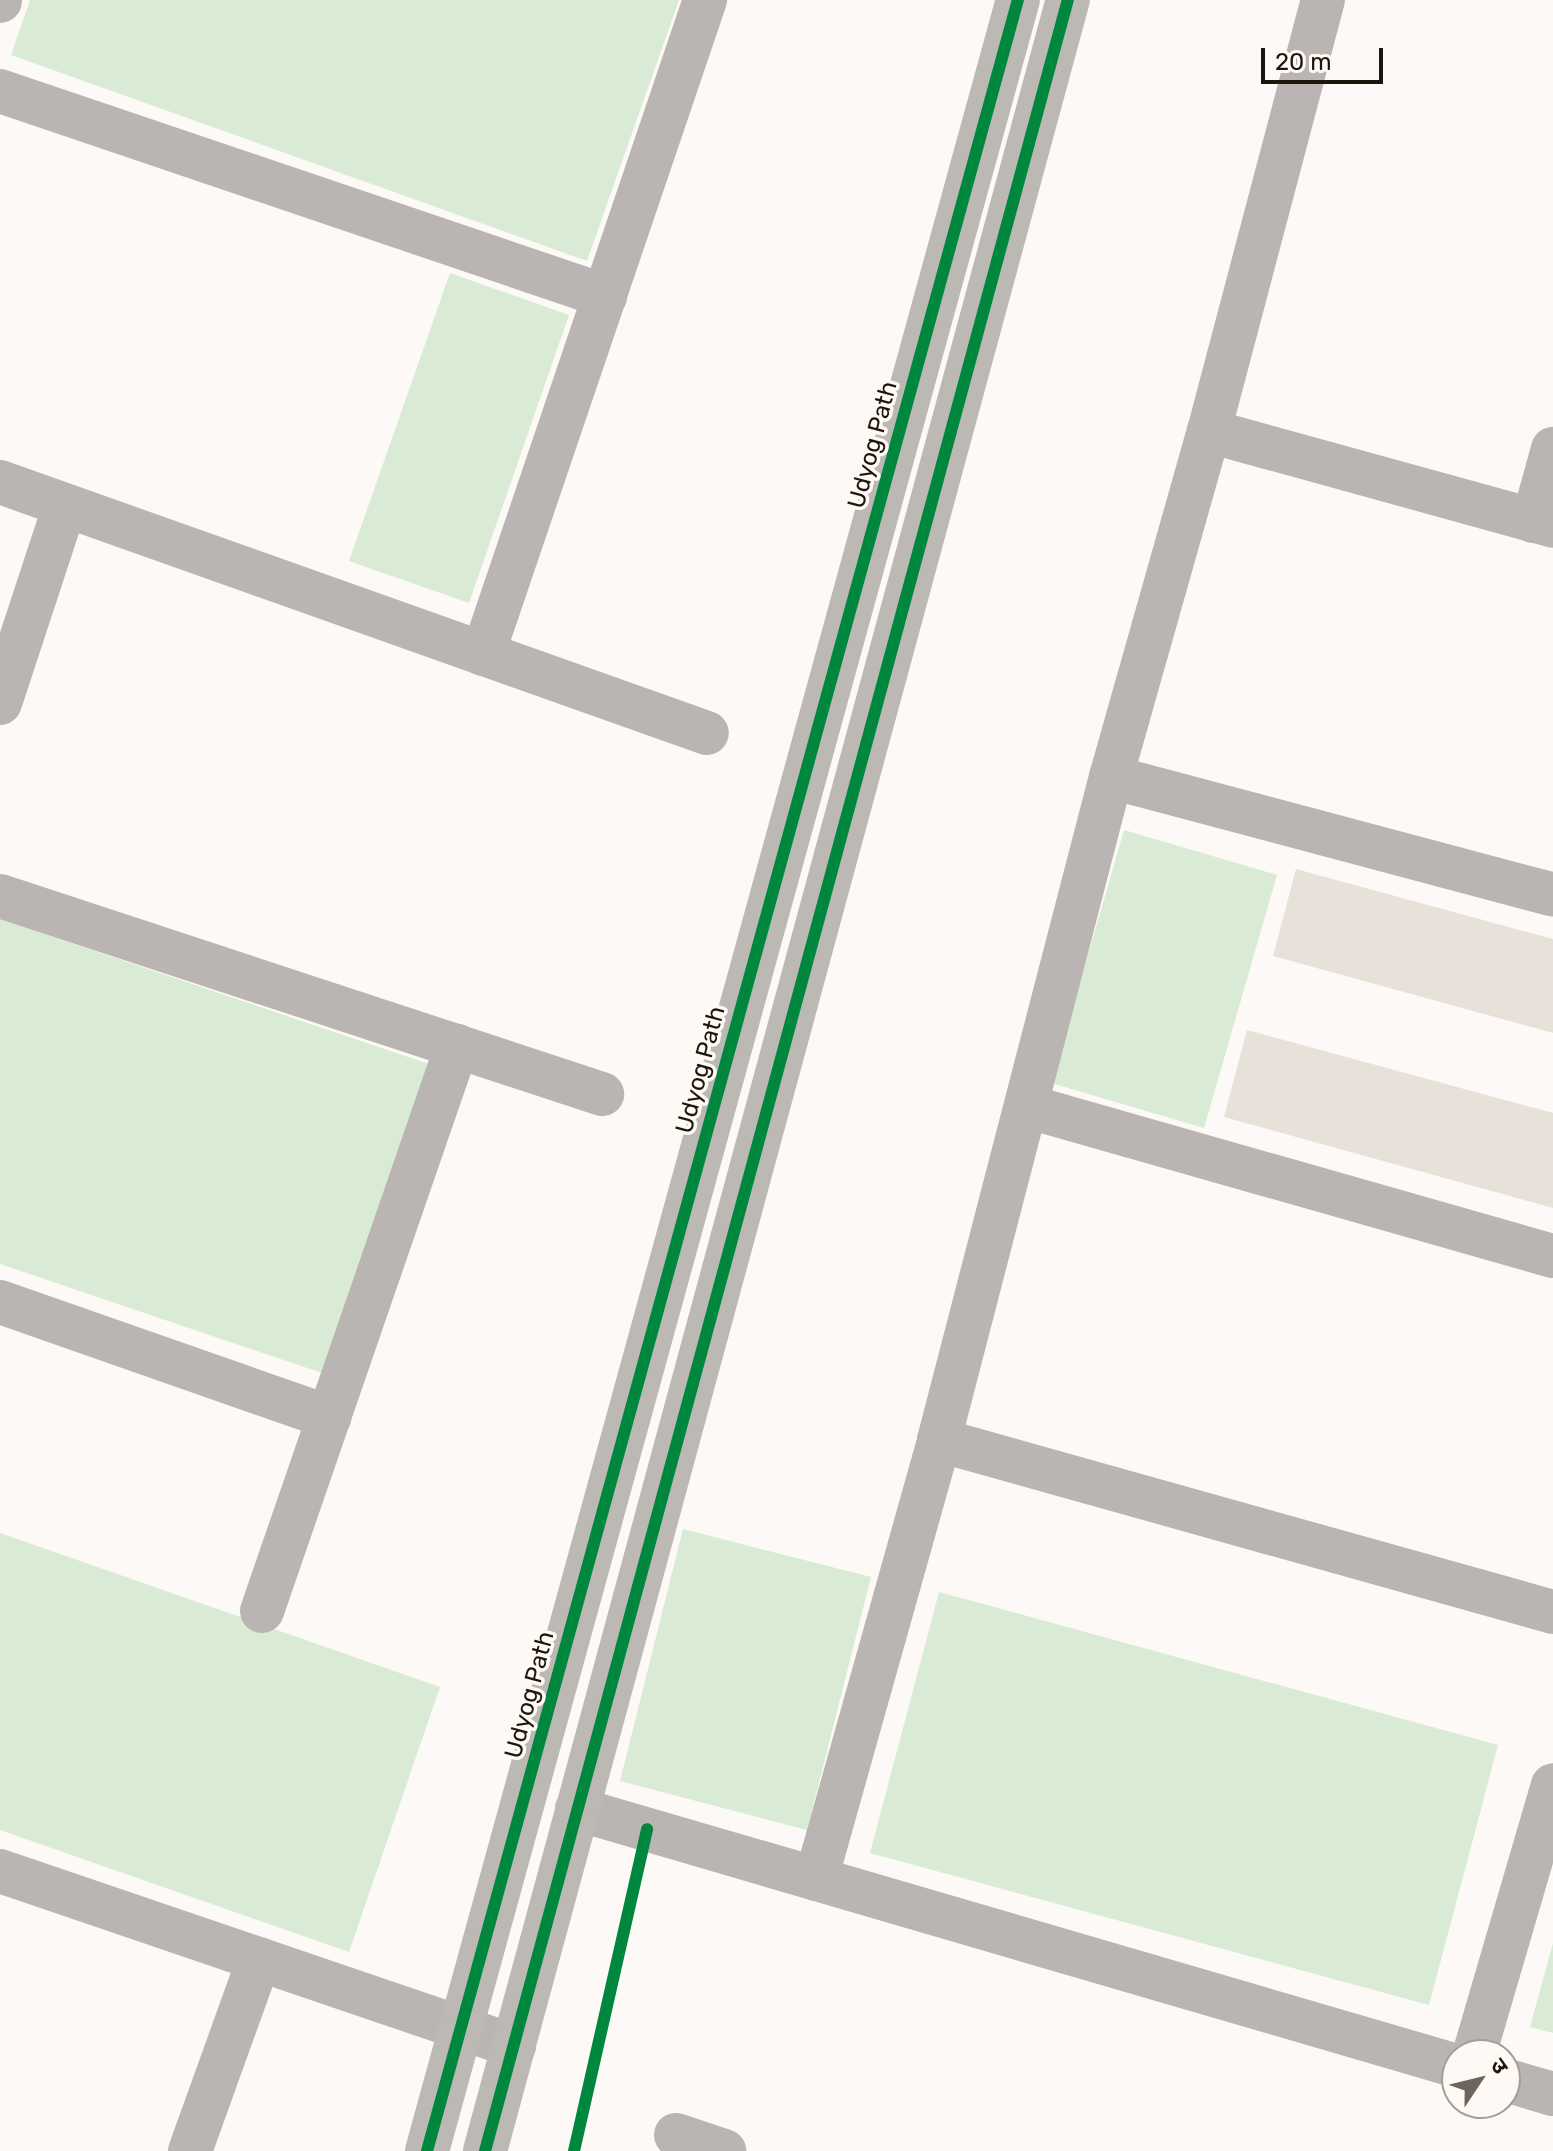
<!DOCTYPE html>
<meta charset="utf-8">
<style>
body{margin:0}
#map{position:relative;width:1553px;height:2151px;overflow:hidden;background:#fcf9f6;font-family:Rubik,"Noto Sans Devanagari",sans-serif}
div>[style]{position:absolute}
[style*='--x']{left:calc(var(--x)*1px);top:calc(var(--y)*1px);width:calc(var(--w)*1px);rotate:calc(var(--a)*1deg)}
.green>*{inset:0;background:#d9ebd4}
.building>*{inset:0;background:#e7e1da}
.minor>*{height:44px;margin:-22px;padding:0 22px;transform-origin:22px;border-radius:22px;background:#bab5b2}
.major>*{height:44px;margin:-22px;padding:0 22px;transform-origin:22px;border-radius:22px;background:#bcb8b4}
.cycleway>*{height:12px;margin:-6px;padding:0 6px;transform-origin:6px;border-radius:6px;background:#00873e}
span{translate:-50% -50%;white-space:nowrap;text-align:center;line-height:1.15;-webkit-text-stroke:7px #fef9f4;paint-order:stroke}
.street-label{font-size:24px;color:#1e160c}
.north{position:absolute;left:1441px;top:2039px;width:80px;height:80px;box-sizing:border-box;background:#fef9f4;border:2px solid #a49e97;border-radius:50%;rotate:55deg;font-size:22px;font-weight:700;line-height:32px;text-align:center;color:#1e160c}
.north::after{content:'';display:block;margin:auto;width:28px;height:36px;background:#6c655e;clip-path:polygon(50% 0,100% 100%,50% 72%,0 100%)}
.scale{position:absolute;left:1261px;top:48px;width:122px;height:36px;box-sizing:border-box;border:4px solid #1e160c;border-top:0;padding-left:10px;font-size:24px;line-height:28px;white-space:nowrap;color:#1e160c;-webkit-text-stroke:6px #fef9f4;paint-order:stroke}
</style>
<div id="map">
<div class="green">
<i style="clip-path:polygon(30px 0,679px 0,587px 261px,11px 55px)"></i>
<i style="clip-path:polygon(450px 273px,569px 315px,469px 603px,349px 561px)"></i>
<i style="clip-path:polygon(1124px 830px,1277px 875px,1204px 1128px,1051px 1083px)"></i>
<i style="clip-path:polygon(0 919px,429px 1064px,325px 1374px,0 1264px)"></i>
<i style="clip-path:polygon(683px 1529px,871px 1577px,807px 1830px,620px 1781px)"></i>
<i style="clip-path:polygon(0 1533px,440px 1687px,349px 1952px,0 1830px)"></i>
<i style="clip-path:polygon(939px 1592px,1498px 1745px,1429px 2005px,870px 1853px)"></i>
<i style="clip-path:polygon(1553px 1943px,1553px 2033px,1530px 2027px)"></i>
</div>
<div class="building">
<i style="clip-path:polygon(1296px 869px,1553px 939px,1553px 1033px,1273px 956px)"></i>
<i style="clip-path:polygon(1247px 1030px,1553px 1113px,1553px 1208px,1224px 1117px)"></i>
</div>
<div class="minor">
<i style="--x:0;--y:1;--w:1;--a:-90"></i>
<i style="--x:0;--y:91;--w:639;--a:18.72"></i>
<i style="--x:1209;--y:431;--w:357;--a:15.4"></i>
<i style="--x:0;--y:482;--w:750;--a:19.55"></i>
<i style="--x:1533;--y:521;--w:75;--a:-74.5"></i>
<i style="--x:483;--y:654;--w:691;--a:-71.25"></i>
<i style="--x:0;--y:703;--w:208;--a:-71.8"></i>
<i style="--x:1111;--y:777;--w:457;--a:14.9"></i>
<i style="--x:0;--y:896;--w:634;--a:18.21"></i>
<i style="--x:1026;--y:1106;--w:548;--a:15.89"></i>
<i style="--x:0;--y:1302;--w:349;--a:19.3"></i>
<i style="--x:939;--y:1440;--w:638;--a:15.65"></i>
<i style="--x:262;--y:1611;--w:598;--a:-70.96"></i>
<i style="--x:577;--y:1809;--w:917;--a:16.28"></i>
<i style="--x:0;--y:1871;--w:543;--a:18.8"></i>
<i style="--x:816;--y:1879;--w:456;--a:-74.3"></i>
<i style="--x:939;--y:1440;--w:685;--a:-75.46"></i>
<i style="--x:1111;--y:777;--w:360;--a:-74.2"></i>
<i style="--x:1209;--y:431;--w:446;--a:-75.2"></i>
<i style="--x:1474;--y:2055;--w:281;--a:-73.7"></i>
<i style="--x:1505;--y:2080;--w:50;--a:16.3"></i>
<i style="--x:676;--y:2135;--w:51;--a:18.4"></i>
<i style="--x:190;--y:2151;--w:204;--a:-70.2"></i>
</div>
<div class="major">
<i style="--x:427;--y:2151;--w:2231;--a:-74.64"></i>
<i style="--x:485;--y:2151;--w:2229;--a:-74.84"></i>
</div>
<div class="cycleway">
<i style="--x:427;--y:2151;--w:2231;--a:-74.64"></i>
<i style="--x:485;--y:2151;--w:2229;--a:-74.84"></i>
<i style="--x:574;--y:2151;--w:330;--a:-77.2"></i>
</div>
<div class="street-label">
<span style="left:873px;top:445px;rotate:-75deg">Udyog Path</span>
<span style="left:701px;top:1070px;rotate:-75deg">Udyog Path</span>
<span style="left:530px;top:1695px;rotate:-75deg">Udyog Path</span>
</div>
<div class="north">उ</div>
<div class="scale">20 m</div>
</div>
